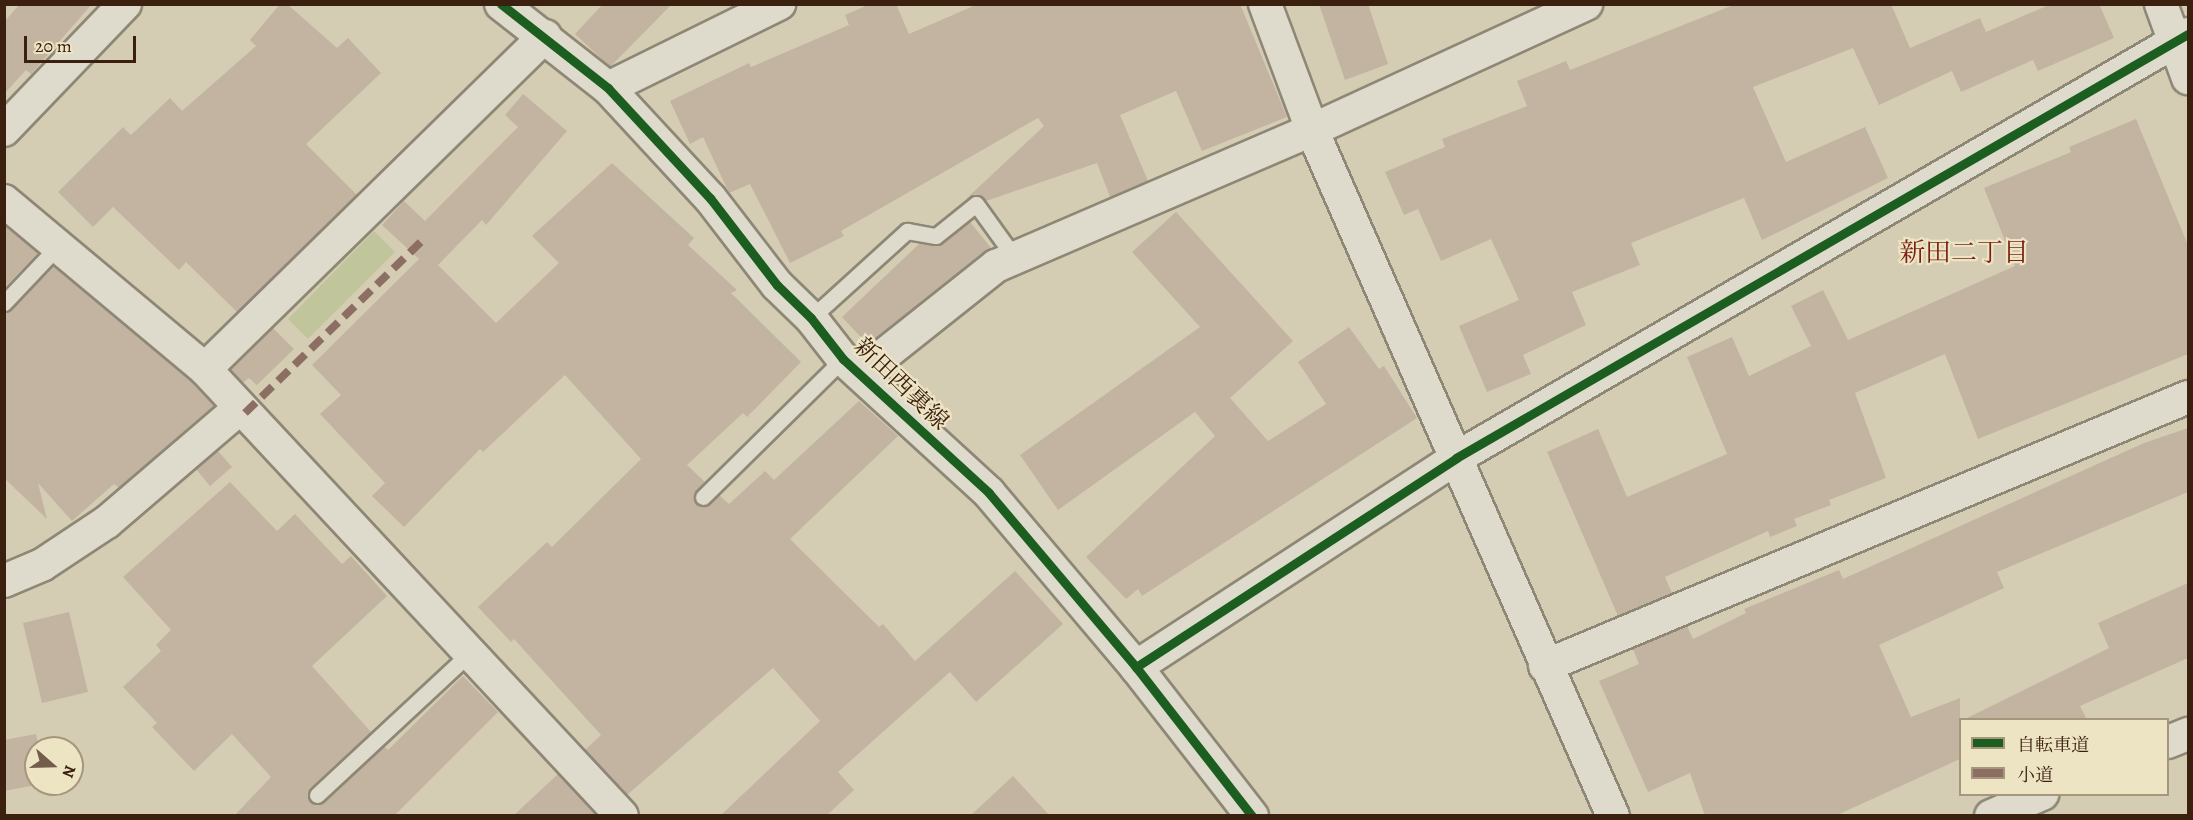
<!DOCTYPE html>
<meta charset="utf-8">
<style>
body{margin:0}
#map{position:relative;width:2193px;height:820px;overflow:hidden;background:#d5cdb3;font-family:Alegreya,"Noto Serif JP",serif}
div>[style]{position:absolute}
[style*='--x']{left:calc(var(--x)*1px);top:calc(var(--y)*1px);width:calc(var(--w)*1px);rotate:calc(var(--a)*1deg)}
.green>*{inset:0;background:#c1c59c}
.building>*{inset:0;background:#c2b4a1}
.roads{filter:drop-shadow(2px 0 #8f8776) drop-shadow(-2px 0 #8f8776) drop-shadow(0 2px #8f8776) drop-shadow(0 -2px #8f8776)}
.service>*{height:15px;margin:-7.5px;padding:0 7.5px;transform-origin:7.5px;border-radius:7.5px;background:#dedbcc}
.minor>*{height:32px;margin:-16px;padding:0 16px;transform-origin:16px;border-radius:16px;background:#dedbcc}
.quiet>*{height:8px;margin-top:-4px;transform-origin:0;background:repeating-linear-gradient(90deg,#8d6e63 0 15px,transparent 0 23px)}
.cycleway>*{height:9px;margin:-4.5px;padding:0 4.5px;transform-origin:4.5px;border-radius:4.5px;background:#1b5e20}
span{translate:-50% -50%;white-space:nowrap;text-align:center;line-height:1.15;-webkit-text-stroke:4.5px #ede4c4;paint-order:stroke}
.street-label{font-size:24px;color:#3b2010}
.neighbourhood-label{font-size:26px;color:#7a1f14}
.frame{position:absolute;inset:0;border:6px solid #3b2010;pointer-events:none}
.legend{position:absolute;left:1959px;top:718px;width:210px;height:78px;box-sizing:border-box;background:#ede4c4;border:2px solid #a6967c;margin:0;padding:8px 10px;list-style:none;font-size:18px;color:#3b2010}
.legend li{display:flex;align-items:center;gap:12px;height:30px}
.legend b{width:30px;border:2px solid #a6967c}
.north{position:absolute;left:24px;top:736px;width:60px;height:60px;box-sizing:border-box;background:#ede4c4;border:2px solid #a6967c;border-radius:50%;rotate:110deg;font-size:16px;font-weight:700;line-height:24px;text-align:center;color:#3b2010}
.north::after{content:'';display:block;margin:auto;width:21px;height:27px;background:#715d49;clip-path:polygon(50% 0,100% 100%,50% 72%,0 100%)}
.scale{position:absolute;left:24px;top:36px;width:112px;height:27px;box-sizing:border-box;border:3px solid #3b2010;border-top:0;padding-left:8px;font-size:18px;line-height:21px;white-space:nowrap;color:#3b2010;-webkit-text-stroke:4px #ede4c4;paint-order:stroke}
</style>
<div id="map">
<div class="green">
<i style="clip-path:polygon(374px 231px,395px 252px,308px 339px,288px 319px)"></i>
</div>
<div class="building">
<i style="clip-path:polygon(20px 4px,92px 4px,31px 74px,26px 70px,4px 94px,4px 22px)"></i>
<i style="clip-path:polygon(280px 4px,287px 4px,337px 48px,348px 38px,381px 73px,306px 144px,357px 195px,237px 312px,186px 262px,179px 270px,113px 207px,93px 227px,58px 192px,123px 127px,131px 135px,170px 98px,182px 111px,256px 46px,250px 40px)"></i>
<i style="clip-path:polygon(603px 4px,672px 4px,610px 67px,575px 34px)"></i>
<i style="clip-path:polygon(870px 4px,896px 4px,909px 34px,978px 4px,1240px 4px,1287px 117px,1202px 151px,1176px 91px,1120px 115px,1148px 181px,1110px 197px,1097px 163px,986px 201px,975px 194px,966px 199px,1044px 126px,1038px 118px,841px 231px,844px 236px,790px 263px,750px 184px,729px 193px,703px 137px,690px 144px,670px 101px,749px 63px,751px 67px,849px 25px,845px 15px)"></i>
<i style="clip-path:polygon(1319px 4px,1368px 4px,1388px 64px,1345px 80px)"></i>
<i style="clip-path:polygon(1736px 4px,1891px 4px,1910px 48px,1980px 18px,1986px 32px,2051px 4px,2099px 4px,2114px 38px,2038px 71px,2033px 60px,1961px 92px,1952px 71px,1879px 105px,1853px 48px,1753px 87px,1786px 162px,1865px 127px,1888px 178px,1762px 240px,1744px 198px,1631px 243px,1640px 265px,1572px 292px,1586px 325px,1523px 355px,1531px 374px,1487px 392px,1459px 326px,1519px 300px,1491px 239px,1441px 261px,1418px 209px,1404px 215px,1385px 172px,1445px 147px,1442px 139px,1527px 106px,1517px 81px,1566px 61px,1570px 70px)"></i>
<i style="clip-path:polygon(523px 94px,567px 131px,486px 225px,482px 220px,438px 265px,496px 323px,559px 263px,532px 236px,612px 163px,694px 238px,688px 245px,737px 290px,731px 293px,801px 362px,747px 417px,743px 413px,687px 465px,705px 482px,694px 494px,696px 503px,706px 506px,719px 495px,729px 504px,765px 471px,774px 480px,859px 401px,898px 436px,790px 539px,879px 627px,883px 624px,915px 661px,1015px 571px,1063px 624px,976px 702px,950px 672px,838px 772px,854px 790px,826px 816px,720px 816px,820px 721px,773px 668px,627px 795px,585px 750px,601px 735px,514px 639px,511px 642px,478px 607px,547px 542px,552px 547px,641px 459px,565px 375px,483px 452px,480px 449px,404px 527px,372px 496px,385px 483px,320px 414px,341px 395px,312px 365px,419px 259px,382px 225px,404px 201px,425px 221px,518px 127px,505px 115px)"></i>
<i style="clip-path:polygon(2136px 119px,2188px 245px,2188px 354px,1978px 439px,1945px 354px,1855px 393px,1886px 478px,1829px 500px,1831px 505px,1794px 519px,1797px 526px,1770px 537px,1768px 531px,1665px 577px,1672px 593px,1618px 616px,1547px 452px,1598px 429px,1627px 497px,1727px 454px,1687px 357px,1732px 337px,1749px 376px,1811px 346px,1791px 306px,1823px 290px,1848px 340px,2015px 266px,1984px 188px,2071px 152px,2069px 147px)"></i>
<i style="clip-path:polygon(1176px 212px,1293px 341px,1230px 398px,1268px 441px,1326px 404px,1298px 362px,1349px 327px,1379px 369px,1384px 366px,1417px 418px,1142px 596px,1138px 589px,1126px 599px,1086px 557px,1215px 436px,1195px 412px,1058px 510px,1020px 455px,1200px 327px,1132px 252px)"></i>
<i style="clip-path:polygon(970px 222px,991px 248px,868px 345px,842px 317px,920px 243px,939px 245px)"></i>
<i style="clip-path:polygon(4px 225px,38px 253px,4px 288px)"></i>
<i style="clip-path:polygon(53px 265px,193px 382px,215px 406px,119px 488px,114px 484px,72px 521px,38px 483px,47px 519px,4px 478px,4px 312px)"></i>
<i style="clip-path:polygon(273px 328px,294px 349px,257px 385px,249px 378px,243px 383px,230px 370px)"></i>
<i style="clip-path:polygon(2188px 428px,2188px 492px,1997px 572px,2004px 588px,1879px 645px,1911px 717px,1960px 698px,1960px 759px,1835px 816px,1705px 816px,1690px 773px,1648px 792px,1599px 681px,1639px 664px,1633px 649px,1687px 626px,1693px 639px,1746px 613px,1744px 609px,1839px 570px,1843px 579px,2144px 443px)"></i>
<i style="clip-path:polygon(218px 451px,232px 467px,210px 486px,196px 469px)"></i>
<i style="clip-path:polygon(230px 482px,277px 531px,295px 514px,342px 564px,351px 556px,387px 596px,312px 666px,371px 732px,310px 788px,310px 802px,323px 802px,384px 746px,388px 750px,463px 676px,498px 712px,394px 816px,234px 816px,271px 777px,232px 734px,194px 771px,152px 727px,157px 723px,123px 687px,161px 651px,156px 645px,171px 630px,123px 577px)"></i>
<i style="clip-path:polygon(2188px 583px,2188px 658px,2080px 706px,2087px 720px,1963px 720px,2109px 648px,2098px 623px)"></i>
<i style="clip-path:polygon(69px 612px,88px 692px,42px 703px,23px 623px)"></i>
<i style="clip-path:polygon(36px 734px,39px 748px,36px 748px,36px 784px,41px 784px,4px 791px,4px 740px)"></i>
<i style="clip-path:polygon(558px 774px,597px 816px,513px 816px)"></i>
<i style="clip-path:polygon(1013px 776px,1050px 816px,970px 816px)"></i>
</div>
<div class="roads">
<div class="service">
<i style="--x:4;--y:303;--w:79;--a:-46.5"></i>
<i style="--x:811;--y:318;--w:130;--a:-42.2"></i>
<i style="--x:907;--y:231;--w:29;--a:10"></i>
<i style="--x:936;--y:236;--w:51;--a:-38.7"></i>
<i style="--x:976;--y:204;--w:67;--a:54.2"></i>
<i style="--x:703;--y:497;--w:197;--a:-44.6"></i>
<i style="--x:317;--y:795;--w:210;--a:-42.9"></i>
</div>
<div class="minor">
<i style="--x:501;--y:4;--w:136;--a:38.1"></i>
<i style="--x:608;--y:88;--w:150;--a:47.2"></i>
<i style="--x:710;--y:198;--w:110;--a:52.4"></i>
<i style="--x:777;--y:285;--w:47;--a:44.1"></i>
<i style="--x:811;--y:318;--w:52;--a:52"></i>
<i style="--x:843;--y:359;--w:198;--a:42.5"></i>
<i style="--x:989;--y:493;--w:228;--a:49.8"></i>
<i style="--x:1136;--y:667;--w:189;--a:52.1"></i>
<i style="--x:1265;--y:4;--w:134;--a:69.5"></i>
<i style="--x:1312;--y:130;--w:749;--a:66.31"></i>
<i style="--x:2161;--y:4;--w:79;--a:70"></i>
<i style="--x:608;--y:88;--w:191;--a:-26.2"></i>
<i style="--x:4;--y:130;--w:175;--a:-46.2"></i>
<i style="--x:4;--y:201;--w:262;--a:39.9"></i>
<i style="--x:205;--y:369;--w:611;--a:46.99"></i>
<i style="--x:205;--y:369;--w:476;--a:-44.4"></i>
<i style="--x:860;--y:374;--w:174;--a:-38.5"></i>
<i style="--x:996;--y:266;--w:344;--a:-23.3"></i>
<i style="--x:1312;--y:130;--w:302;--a:-24.7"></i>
<i style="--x:4;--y:581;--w:41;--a:-22.8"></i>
<i style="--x:42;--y:565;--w:78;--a:-33.5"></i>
<i style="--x:107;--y:522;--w:175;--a:-40.6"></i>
<i style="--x:1545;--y:666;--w:697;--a:-22.7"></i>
<i style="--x:1136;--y:667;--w:382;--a:-33.1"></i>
<i style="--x:1456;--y:458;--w:846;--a:-30.08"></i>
<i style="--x:2168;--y:742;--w:22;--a:-22"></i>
<i style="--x:1991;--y:816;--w:56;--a:-23.3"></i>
</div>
</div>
<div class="quiet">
<i style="--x:245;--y:413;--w:250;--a:-44.2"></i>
</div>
<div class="cycleway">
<i style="--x:501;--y:4;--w:136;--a:38.1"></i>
<i style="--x:608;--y:88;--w:150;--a:47.2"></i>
<i style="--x:710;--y:198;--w:110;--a:52.4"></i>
<i style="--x:777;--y:285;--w:47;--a:44.1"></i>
<i style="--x:811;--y:318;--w:52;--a:52"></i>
<i style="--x:843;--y:359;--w:198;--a:42.5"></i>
<i style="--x:989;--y:493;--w:228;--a:49.8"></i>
<i style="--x:1136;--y:667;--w:189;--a:52.1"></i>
<i style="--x:1136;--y:667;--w:382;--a:-33.1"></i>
<i style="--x:1456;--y:458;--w:846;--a:-30.08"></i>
</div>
<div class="street-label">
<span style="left:901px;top:384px;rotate:44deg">新田西裏線</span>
</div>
<div class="neighbourhood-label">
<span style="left:1964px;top:253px">新田二丁目</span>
</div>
<div class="frame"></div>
<ul class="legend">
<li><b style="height:8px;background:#1b5e20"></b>自転車道</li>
<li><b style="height:8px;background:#8d6e63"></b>小道</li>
</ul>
<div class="north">N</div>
<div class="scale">20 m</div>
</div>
